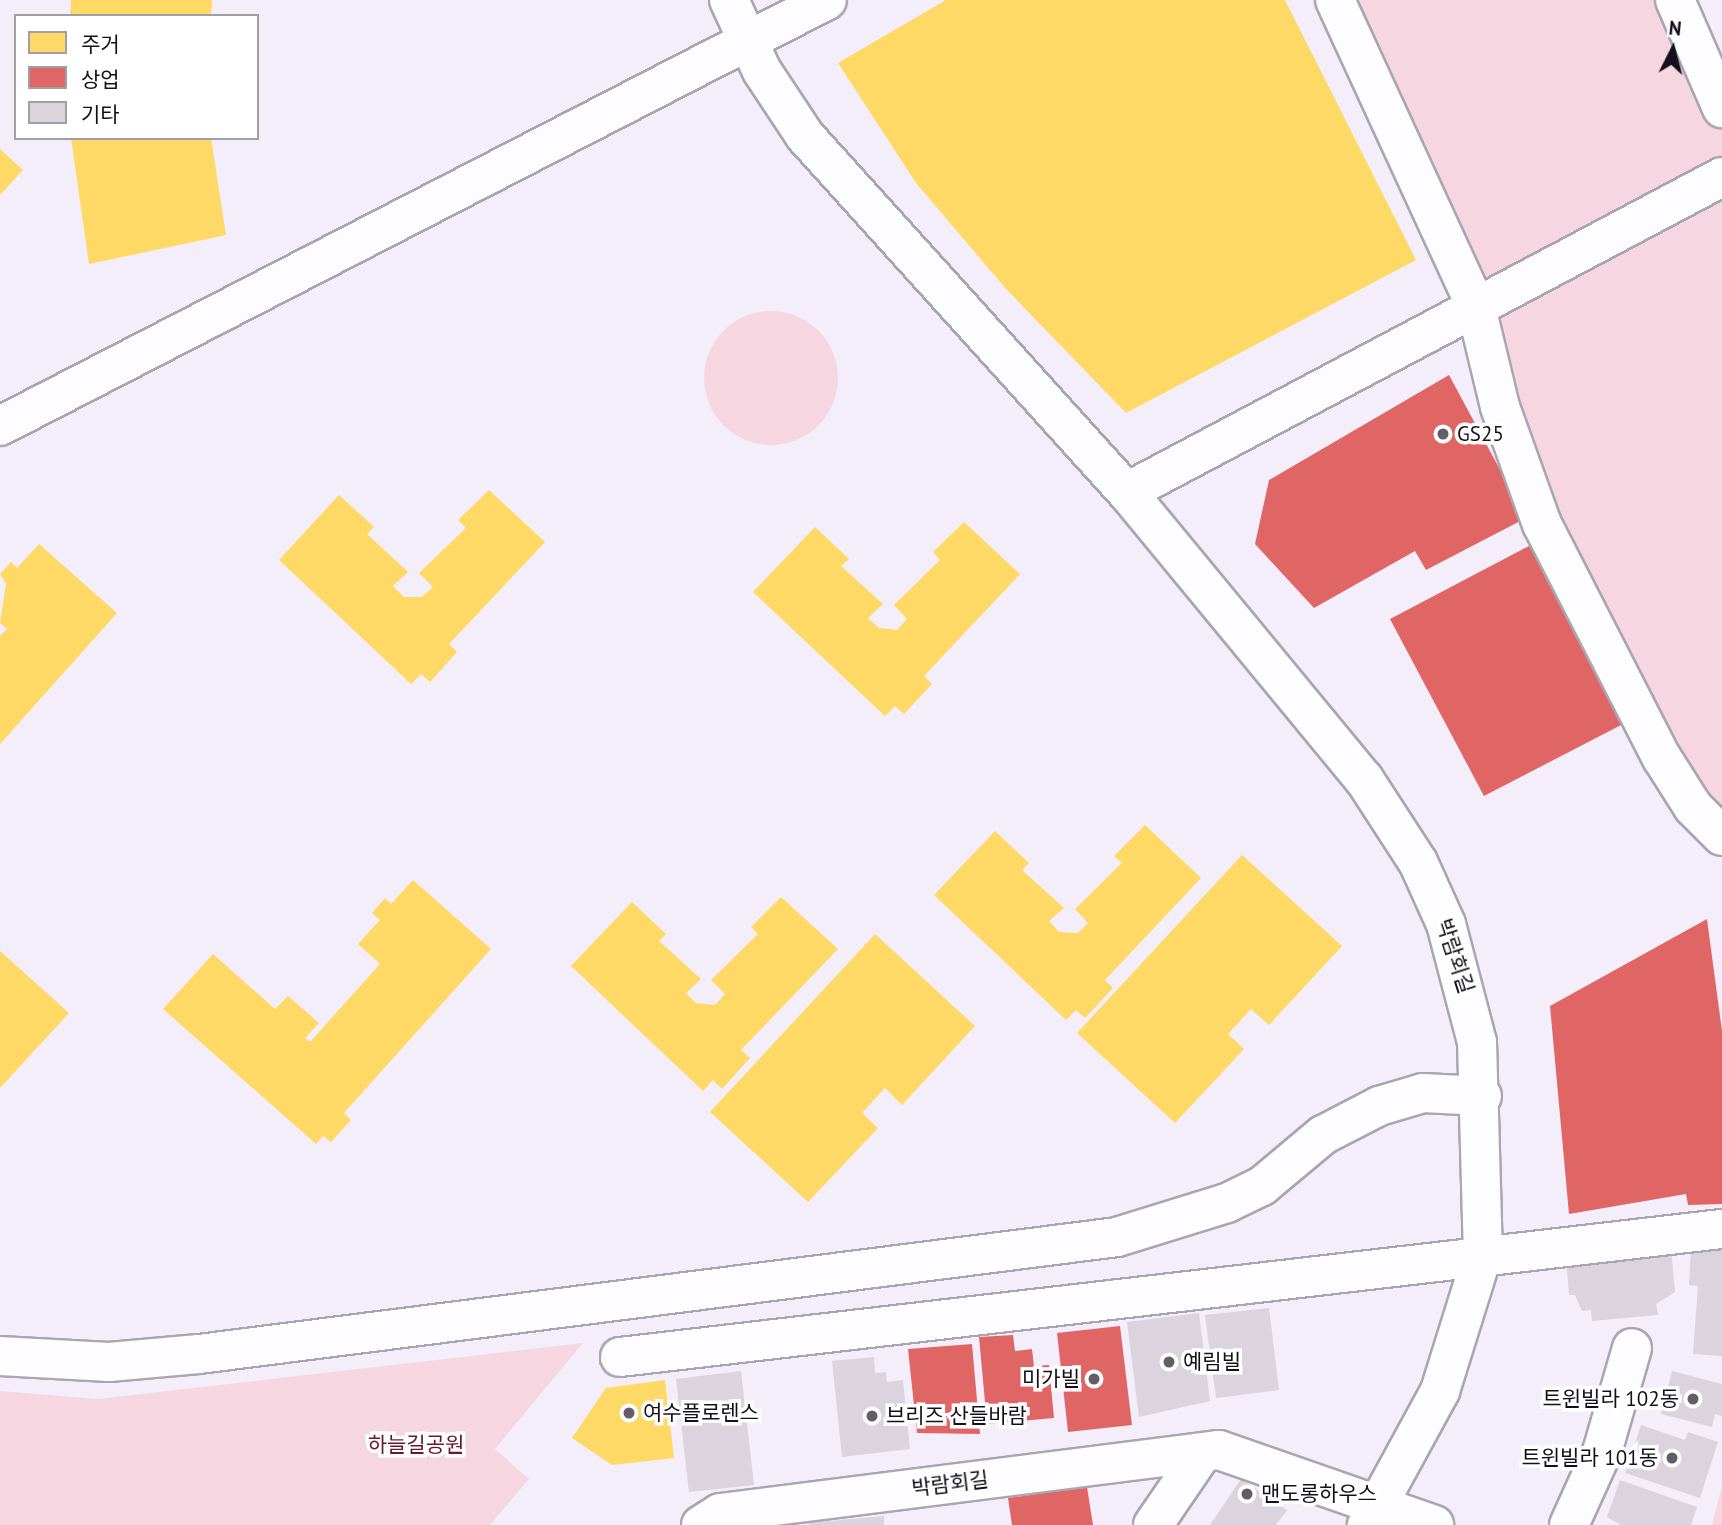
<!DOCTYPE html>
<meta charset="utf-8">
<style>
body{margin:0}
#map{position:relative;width:1722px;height:1525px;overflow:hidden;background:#f3eefa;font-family:"PT Sans","Noto Sans KR",sans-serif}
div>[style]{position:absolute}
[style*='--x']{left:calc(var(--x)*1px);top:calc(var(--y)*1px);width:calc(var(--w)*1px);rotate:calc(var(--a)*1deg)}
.green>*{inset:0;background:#f6d7e1}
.round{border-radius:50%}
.homes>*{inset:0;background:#ffd966}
.shops>*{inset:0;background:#e06666}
.building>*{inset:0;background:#dbd3dd}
.roads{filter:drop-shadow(2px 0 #aaa5b0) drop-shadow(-2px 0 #aaa5b0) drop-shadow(0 2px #aaa5b0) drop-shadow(0 -2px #aaa5b0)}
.street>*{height:38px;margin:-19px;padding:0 19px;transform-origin:19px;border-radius:19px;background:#fdfcfe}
.dots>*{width:19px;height:19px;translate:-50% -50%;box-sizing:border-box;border:4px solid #fff;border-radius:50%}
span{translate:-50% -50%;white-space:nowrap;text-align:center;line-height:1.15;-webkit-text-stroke:7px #fff;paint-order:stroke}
.poi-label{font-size:21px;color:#140f1a}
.left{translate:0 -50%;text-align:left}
.right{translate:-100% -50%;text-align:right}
.street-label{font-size:21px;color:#140f1a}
.park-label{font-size:21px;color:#64192c}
.legend{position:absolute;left:14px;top:14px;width:245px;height:126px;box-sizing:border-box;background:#fff;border:2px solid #a19fa3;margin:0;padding:9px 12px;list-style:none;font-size:21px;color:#140f1a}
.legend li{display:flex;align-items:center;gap:14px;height:35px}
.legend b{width:35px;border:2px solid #a19fa3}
.north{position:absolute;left:1638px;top:14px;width:70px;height:70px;-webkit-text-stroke:5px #fff;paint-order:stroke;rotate:6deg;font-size:19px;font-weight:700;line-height:28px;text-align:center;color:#140f1a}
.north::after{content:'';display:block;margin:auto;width:24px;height:32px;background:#140f1a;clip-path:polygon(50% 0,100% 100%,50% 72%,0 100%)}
</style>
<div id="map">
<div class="green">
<i style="clip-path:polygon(1335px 0,1678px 0,1722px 99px,1722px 836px,1662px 758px)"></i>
<i class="round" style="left:704px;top:311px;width:134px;height:134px"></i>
<i style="clip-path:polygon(583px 1343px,495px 1449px,529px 1479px,490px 1525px,0 1525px,0 1391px,99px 1399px)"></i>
<i style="clip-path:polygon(1722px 1486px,1722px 1525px,1712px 1525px)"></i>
</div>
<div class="homes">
<i style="clip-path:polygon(71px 0,212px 0,211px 16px,70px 16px)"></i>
<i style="clip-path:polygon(946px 0,1285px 0,1416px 260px,1126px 413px,1007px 290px,916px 183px,838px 63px)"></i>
<i style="clip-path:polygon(71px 138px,211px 138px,226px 235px,89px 264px)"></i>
<i style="clip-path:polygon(0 149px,23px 170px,0 195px)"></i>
<i style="clip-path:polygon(489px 490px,545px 542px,449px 644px,457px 652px,430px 682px,421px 674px,411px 684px,279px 560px,339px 495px,374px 527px,367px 534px,408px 572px,393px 586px,404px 597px,422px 597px,433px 587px,419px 573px,466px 528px,458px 520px)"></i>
<i style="clip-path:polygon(964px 522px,1020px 574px,924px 676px,932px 684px,904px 714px,895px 706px,885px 716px,753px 592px,815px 527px,849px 559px,841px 566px,883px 604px,868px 618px,879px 628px,897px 630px,907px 619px,894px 605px,940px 560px,933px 552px)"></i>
<i style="clip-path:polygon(39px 544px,117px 613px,0 744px,0 636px,7px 629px,0 623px,6px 584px,0 574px,11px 562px,17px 568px)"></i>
<i style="clip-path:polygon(1145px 825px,1201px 878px,1105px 980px,1113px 988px,1085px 1018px,1076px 1010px,1066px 1020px,934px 895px,995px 831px,1029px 863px,1022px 870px,1064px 908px,1049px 921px,1059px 932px,1078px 933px,1088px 923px,1075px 909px,1122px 863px,1114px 856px)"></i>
<i style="clip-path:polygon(1242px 855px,1342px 946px,1269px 1025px,1251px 1009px,1228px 1034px,1244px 1049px,1175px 1123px,1077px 1033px)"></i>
<i style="clip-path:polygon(413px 880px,491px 949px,344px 1113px,351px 1120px,331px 1142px,323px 1136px,316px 1144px,163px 1009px,213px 954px,275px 1009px,288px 996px,319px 1023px,305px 1038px,310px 1042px,380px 964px,358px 944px,380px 920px,372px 913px,385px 898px,391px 904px)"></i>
<i style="clip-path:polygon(781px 897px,838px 949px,741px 1050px,750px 1058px,722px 1089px,713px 1080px,703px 1091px,571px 966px,632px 902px,666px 934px,659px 941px,701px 979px,686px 993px,696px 1003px,715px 1005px,725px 994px,711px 980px,758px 934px,751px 927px)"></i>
<i style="clip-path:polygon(875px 934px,975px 1026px,902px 1105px,885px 1088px,862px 1113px,878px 1128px,808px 1202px,710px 1112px)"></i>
<i style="clip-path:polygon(0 951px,69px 1013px,0 1088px)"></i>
<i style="clip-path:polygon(665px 1380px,674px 1458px,612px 1465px,572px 1438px,606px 1388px)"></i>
</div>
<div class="shops">
<i style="clip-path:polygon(1449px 375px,1526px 518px,1426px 570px,1415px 551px,1314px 608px,1255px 544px,1269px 480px)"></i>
<i style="clip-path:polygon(1531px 545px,1625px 723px,1484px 796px,1390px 619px)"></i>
<i style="clip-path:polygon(1707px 919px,1722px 1031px,1722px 1204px,1688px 1205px,1686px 1194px,1569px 1214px,1550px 1006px)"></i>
<i style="clip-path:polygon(1120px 1326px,1132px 1425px,1068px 1432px,1057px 1333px)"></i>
<i style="clip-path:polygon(1013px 1335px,1015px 1351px,1032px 1349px,1034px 1366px,1049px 1365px,1054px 1418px,987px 1424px,979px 1337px)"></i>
<i style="clip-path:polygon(972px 1344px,980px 1434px,917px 1433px,908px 1349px)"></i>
<i style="clip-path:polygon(1087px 1487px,1093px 1525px,1012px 1525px,1008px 1498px)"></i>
</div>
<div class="building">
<i style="clip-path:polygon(1722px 1241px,1722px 1356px,1693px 1354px,1698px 1286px,1689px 1285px,1691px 1246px)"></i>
<i style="clip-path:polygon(1671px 1248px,1675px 1292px,1656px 1304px,1658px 1315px,1592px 1321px,1591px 1310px,1582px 1311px,1575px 1295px,1569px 1295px,1566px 1258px)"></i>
<i style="clip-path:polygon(1269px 1308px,1279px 1390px,1216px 1398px,1205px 1315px)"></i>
<i style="clip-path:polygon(1199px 1313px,1210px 1401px,1139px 1417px,1127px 1322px)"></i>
<i style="clip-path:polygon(874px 1357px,875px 1373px,886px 1372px,887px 1382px,903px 1380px,910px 1449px,842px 1457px,832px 1361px)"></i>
<i style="clip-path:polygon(741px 1371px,754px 1485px,689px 1492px,676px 1379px)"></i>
<i style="clip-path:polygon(1672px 1371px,1722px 1384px,1722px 1416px,1715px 1414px,1712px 1427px,1661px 1414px)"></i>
<i style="clip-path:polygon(1641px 1425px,1685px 1440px,1688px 1432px,1718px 1442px,1700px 1498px,1625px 1473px)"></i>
<i style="clip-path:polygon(1241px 1479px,1287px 1510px,1276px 1525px,1210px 1525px)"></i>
<i style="clip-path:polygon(1620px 1480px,1697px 1507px,1691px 1525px,1621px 1525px,1607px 1517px)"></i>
<i style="clip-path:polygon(884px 1516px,884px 1525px,809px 1525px,808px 1523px)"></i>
</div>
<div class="roads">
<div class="street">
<i style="--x:729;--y:0;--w:78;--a:65.1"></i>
<i style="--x:762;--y:71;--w:78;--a:56.5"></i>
<i style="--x:805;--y:136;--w:480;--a:47.9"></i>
<i style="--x:1127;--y:492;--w:372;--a:50.5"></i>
<i style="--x:1364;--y:779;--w:99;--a:57"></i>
<i style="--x:1418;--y:862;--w:68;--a:65.7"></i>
<i style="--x:1446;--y:924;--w:122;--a:75.3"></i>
<i style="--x:1477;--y:1042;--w:211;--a:88.4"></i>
<i style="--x:1483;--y:1253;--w:145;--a:107.3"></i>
<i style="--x:1440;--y:1391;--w:153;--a:118.6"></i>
<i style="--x:1335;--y:0;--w:338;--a:65.3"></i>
<i style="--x:1476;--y:307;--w:103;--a:76.5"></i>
<i style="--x:1500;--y:407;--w:124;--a:70.3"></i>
<i style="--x:1542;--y:524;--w:263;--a:62.9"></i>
<i style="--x:1662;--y:758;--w:58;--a:57.7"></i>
<i style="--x:1693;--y:807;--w:41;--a:45"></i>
<i style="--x:1675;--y:0;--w:118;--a:66.5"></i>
<i style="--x:0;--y:426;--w:930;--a:-27.25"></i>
<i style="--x:1127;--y:492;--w:673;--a:-27.9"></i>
<i style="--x:0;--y:1356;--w:109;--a:3.2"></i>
<i style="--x:109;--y:1362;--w:90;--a:-5.1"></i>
<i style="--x:199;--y:1354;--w:925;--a:-7.26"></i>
<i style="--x:1117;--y:1237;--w:115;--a:-17.2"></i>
<i style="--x:1227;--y:1203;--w:39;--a:-26"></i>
<i style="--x:1262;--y:1186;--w:80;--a:-39.9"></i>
<i style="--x:1323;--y:1135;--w:63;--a:-27.4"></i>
<i style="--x:1379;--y:1106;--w:46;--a:-16.5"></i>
<i style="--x:1423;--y:1093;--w:59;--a:2.9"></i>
<i style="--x:620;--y:1357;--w:1109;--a:-6.63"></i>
<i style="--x:701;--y:1525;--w:22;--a:-32"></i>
<i style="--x:720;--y:1513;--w:503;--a:-7.2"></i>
<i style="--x:1219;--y:1450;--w:228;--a:19.2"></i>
<i style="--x:1153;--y:1525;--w:88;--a:-55.6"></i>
<i style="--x:1569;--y:1525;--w:80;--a:-65.7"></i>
<i style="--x:1602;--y:1452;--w:108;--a:-73.9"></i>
</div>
</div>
<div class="dots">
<i style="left:1443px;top:434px;background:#625d68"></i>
<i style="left:1169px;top:1362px;background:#625d68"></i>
<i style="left:1094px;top:1379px;background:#625d68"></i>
<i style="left:1693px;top:1399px;background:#625d68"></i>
<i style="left:629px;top:1413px;background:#625d68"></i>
<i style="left:872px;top:1416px;background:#625d68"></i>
<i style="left:1672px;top:1458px;background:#625d68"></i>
<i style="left:1247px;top:1494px;background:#625d68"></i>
</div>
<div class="poi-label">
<span class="left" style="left:1457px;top:434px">GS25</span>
<span class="left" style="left:1183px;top:1362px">예림빌</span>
<span class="right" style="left:1080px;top:1379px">미가빌</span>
<span class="right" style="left:1679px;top:1399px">트윈빌라 102동</span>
<span class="left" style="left:643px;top:1413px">여수플로렌스</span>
<span class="left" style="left:886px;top:1416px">브리즈 산들바람</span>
<span class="right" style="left:1658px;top:1458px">트윈빌라 101동</span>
<span class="left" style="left:1261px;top:1494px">맨도롱하우스</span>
</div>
<div class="street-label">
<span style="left:1455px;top:956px;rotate:72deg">박람회길</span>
<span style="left:950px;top:1484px;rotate:-7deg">박람회길</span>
</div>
<div class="park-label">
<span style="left:416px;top:1445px">하늘길공원</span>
</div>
<ul class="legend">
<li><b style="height:19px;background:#ffd966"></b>주거</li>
<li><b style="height:19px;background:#e06666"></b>상업</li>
<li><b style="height:19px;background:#dbd3dd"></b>기타</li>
</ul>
<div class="north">N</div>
</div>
